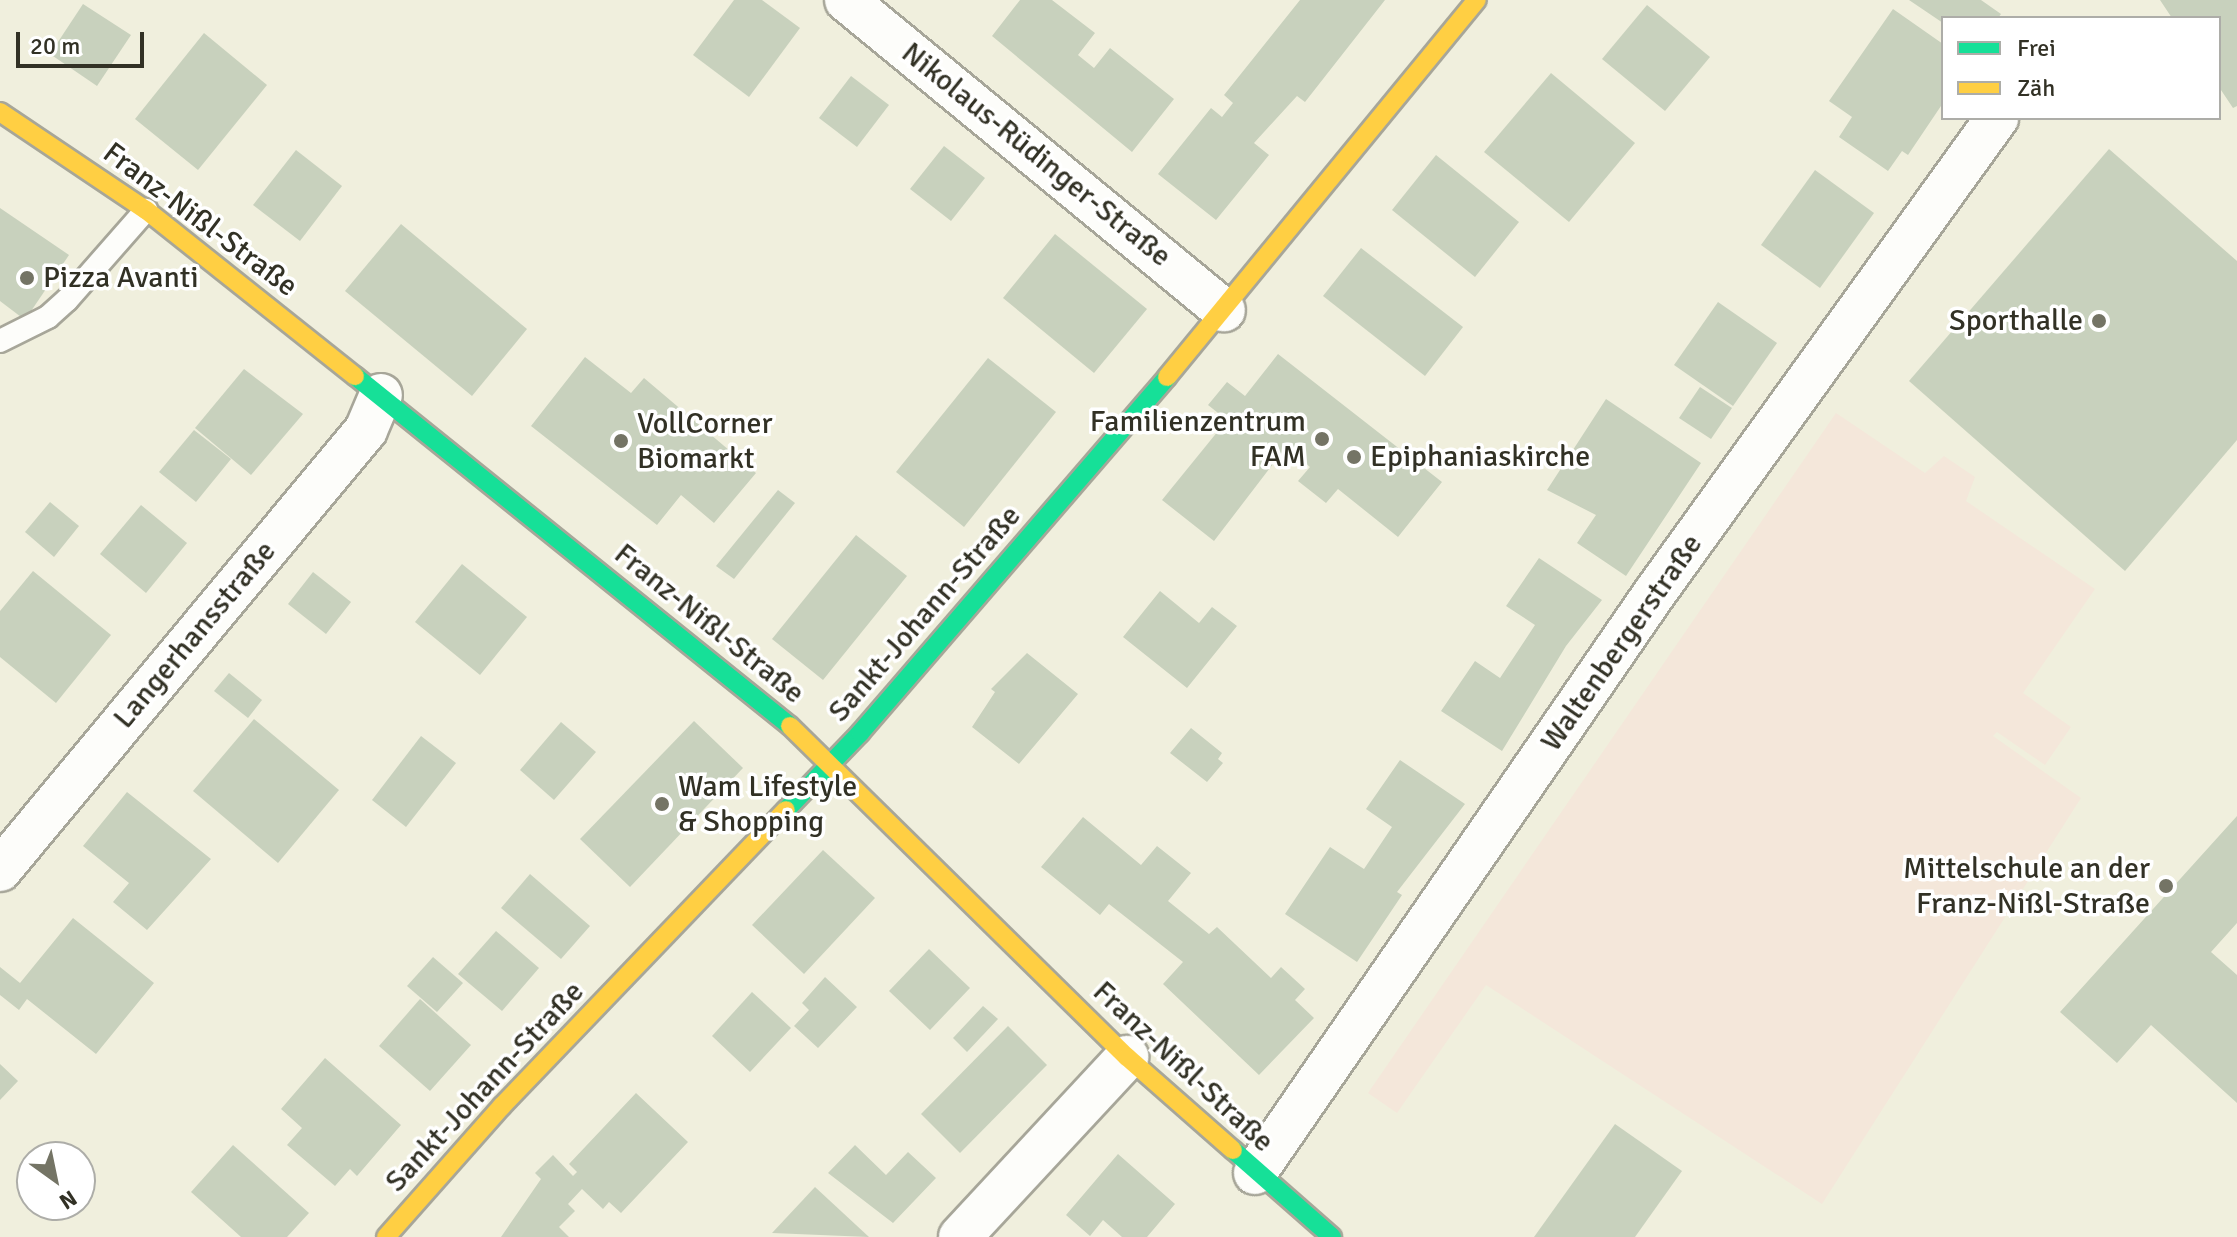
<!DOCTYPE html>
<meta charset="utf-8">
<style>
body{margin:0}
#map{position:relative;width:2237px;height:1237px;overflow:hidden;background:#f0efdd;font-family:Signika,sans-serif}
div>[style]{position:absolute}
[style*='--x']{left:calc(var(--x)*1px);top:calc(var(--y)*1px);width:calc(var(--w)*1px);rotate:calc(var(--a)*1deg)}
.green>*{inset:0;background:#f4e7da}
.building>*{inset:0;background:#c8d1bd}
.roads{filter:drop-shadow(2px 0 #a7a699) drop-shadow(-2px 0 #a7a699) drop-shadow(0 2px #a7a699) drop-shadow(0 -2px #a7a699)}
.lane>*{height:22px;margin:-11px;padding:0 11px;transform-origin:11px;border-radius:11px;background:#fdfdfa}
.street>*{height:42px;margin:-21px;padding:0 21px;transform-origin:21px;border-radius:21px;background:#fdfdfa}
.fast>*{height:18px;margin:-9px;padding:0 9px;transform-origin:9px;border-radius:9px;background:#16e098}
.slow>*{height:18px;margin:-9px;padding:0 9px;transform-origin:9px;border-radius:9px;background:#ffcf43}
.dots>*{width:22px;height:22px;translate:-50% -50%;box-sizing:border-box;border:4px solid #fff;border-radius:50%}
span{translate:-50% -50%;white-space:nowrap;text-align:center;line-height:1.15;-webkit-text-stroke:7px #fff;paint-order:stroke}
.street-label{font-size:30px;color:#323125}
.poi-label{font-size:30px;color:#323125}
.left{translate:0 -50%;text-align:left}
.right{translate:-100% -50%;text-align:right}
.legend{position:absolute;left:1941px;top:16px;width:280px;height:104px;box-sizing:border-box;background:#fff;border:2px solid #adada8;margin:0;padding:10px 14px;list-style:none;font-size:24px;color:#323125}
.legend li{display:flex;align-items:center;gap:16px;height:40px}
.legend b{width:40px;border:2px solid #adada8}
.north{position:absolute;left:16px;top:1141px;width:80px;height:80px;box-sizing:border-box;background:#fff;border:2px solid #adada8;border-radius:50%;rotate:147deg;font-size:22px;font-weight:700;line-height:32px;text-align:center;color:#323125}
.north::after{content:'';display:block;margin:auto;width:28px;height:36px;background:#747465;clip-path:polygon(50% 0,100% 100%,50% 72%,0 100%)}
.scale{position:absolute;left:16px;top:32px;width:128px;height:36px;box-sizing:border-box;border:4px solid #323125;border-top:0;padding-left:10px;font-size:24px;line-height:28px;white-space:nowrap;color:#323125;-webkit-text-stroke:6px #fff;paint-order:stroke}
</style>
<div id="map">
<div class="green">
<i style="clip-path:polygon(1836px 413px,1925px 473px,1944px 456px,1975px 477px,1966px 501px,2095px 589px,2023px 693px,2071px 727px,2045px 765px,1997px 732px,1993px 736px,2081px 798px,1822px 1204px,1486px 985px,1397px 1113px,1368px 1093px)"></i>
</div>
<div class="building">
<i style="clip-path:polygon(734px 0,762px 0,800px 28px,749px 97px,693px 55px)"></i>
<i style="clip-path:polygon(1020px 0,1052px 0,1095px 33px,1078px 55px,1094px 68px,1110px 48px,1174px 99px,1132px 152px,992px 36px)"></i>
<i style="clip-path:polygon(1300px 0,1385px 0,1305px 102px,1297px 96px,1254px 143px,1269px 155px,1216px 220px,1158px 174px,1211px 108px,1222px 117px,1233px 103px,1224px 95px)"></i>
<i style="clip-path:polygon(1909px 0,1981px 0,2001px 14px,1998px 18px,1943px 18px,1943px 23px)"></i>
<i style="clip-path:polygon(2160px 0,2237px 0,2237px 106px,2233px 108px,2219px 87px,2219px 18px,2172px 18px)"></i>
<i style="clip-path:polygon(83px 4px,131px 35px,97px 86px,50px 54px)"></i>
<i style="clip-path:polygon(1647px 5px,1710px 57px,1665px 111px,1602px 59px)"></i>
<i style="clip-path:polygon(1893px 9px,1943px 44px,1943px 103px,1908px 155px,1902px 151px,1888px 171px,1839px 137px,1852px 117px,1829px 101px)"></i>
<i style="clip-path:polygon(204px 33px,267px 85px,198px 170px,135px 119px)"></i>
<i style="clip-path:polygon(1551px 73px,1635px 143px,1569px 222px,1484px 152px)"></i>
<i style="clip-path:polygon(851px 76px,889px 105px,857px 147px,819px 118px)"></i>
<i style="clip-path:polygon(944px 146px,985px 178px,951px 221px,910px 189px)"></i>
<i style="clip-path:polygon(2109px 149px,2237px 261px,2237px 440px,2125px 571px,1909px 381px)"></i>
<i style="clip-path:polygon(296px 150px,342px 186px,300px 241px,253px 205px)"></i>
<i style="clip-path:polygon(1436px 155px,1519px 222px,1475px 277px,1392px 210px)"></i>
<i style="clip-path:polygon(1815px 170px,1874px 213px,1820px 288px,1761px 245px)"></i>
<i style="clip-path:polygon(0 208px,69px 255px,25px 320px,0 301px)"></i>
<i style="clip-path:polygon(401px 224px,527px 329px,472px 396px,345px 291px)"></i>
<i style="clip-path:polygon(1055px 234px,1147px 309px,1094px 373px,1003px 298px)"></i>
<i style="clip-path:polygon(1361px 248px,1463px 327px,1425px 376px,1323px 296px)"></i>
<i style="clip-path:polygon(1718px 302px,1777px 343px,1733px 406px,1674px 365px)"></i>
<i style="clip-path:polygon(1278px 354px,1442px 482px,1398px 537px,1338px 489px,1326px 503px,1298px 481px,1310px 467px,1286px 447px,1214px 541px,1162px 500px,1227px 420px,1208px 405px,1227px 382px,1245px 396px)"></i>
<i style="clip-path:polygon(585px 357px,631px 393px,644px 378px,756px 473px,714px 523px,681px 495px,657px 525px,531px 426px)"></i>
<i style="clip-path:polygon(988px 358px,1056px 412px,964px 527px,896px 472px)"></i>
<i style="clip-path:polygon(244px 369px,303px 414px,251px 475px,195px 428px)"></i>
<i style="clip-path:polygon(1700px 387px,1732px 408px,1711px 439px,1679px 418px)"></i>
<i style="clip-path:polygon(1606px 399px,1701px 463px,1626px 576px,1577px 543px,1596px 515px,1547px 490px)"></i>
<i style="clip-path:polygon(194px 430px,231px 459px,196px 502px,159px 472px)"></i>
<i style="clip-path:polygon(778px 490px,795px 503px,734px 579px,716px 566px)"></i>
<i style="clip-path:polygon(50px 502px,79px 526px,54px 557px,25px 532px)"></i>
<i style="clip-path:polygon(141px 505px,187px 543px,146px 593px,100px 554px)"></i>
<i style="clip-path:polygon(856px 535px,907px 576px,823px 680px,772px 639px)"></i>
<i style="clip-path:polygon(1539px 558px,1602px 600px,1566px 646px,1502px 751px,1441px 711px,1475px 661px,1500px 678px,1535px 625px,1506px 606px)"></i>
<i style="clip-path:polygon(462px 564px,527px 617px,480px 675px,415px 622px)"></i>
<i style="clip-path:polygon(33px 571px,111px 635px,56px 703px,0 657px,0 611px)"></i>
<i style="clip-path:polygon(313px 572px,351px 602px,326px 634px,288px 604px)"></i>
<i style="clip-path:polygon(1160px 591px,1199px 623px,1212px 607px,1237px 626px,1187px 688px,1123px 637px)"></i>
<i style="clip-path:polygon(1027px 653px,1078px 694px,1019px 764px,972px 727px,995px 692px,991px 689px)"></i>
<i style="clip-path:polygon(229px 673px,262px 700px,248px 718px,214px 691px)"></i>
<i style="clip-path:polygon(254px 719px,339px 790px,278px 863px,193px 791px)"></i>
<i style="clip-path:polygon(694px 721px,743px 768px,630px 887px,580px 839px)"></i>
<i style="clip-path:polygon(561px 722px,596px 752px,554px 800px,520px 770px)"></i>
<i style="clip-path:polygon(1191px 728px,1222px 753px,1218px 759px,1223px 763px,1207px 782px,1170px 753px)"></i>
<i style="clip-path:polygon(421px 736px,456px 763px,406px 827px,372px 800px)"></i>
<i style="clip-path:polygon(1400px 760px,1465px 804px,1397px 892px,1402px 895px,1357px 962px,1285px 914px,1330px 847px,1364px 869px,1392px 827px,1366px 809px)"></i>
<i style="clip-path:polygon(127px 792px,211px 859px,147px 930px,113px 902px,129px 883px,83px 846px)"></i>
<i style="clip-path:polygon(2237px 816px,2237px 923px,2211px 952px,2237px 975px,2237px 1103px,2151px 1025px,2117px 1063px,2060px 1012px)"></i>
<i style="clip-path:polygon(1083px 817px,1141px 865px,1157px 846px,1191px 873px,1168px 901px,1209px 934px,1217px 927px,1271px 978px,1281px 967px,1305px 989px,1295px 1000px,1314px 1018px,1259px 1075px,1163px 984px,1183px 962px,1109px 904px,1100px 915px,1041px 867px)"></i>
<i style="clip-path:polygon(823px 850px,875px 898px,804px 974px,752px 925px)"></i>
<i style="clip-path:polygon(530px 874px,590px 926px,561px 959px,501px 908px)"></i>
<i style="clip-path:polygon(73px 918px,154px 983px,96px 1054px,27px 999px,19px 1010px,0 995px,0 967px,20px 983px)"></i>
<i style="clip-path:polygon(496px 931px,539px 968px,502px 1011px,458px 974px)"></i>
<i style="clip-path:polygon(929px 949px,970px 988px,930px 1030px,889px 991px)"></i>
<i style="clip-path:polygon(433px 957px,463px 983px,437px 1012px,407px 986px)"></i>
<i style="clip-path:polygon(825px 977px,857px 1007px,818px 1048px,794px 1026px,809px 1010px,802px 1003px)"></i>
<i style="clip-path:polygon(752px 992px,791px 1028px,750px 1072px,712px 1036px)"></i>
<i style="clip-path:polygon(420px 999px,471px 1045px,430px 1091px,379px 1046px)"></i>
<i style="clip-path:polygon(983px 1006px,998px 1019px,967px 1052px,953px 1038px)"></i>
<i style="clip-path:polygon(1008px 1026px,1047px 1065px,960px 1153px,921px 1114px)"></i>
<i style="clip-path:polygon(325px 1058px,401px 1125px,357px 1176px,350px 1169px,335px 1186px,287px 1145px,302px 1128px,281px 1109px)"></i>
<i style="clip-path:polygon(0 1064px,18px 1081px,0 1100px)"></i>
<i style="clip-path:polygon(636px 1093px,688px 1142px,621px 1213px,609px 1202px,603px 1209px,582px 1189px,568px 1204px,575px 1211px,559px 1227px,569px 1237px,501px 1237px,541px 1179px,535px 1173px,553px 1155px,573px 1176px,577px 1172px,569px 1164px)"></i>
<i style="clip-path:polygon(1615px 1124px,1682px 1171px,1635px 1237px,1534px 1237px)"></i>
<i style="clip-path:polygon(233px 1145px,309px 1213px,287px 1237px,241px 1237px,191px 1192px)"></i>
<i style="clip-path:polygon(855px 1145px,886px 1175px,908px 1152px,936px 1178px,893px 1223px,828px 1173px)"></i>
<i style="clip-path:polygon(1118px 1154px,1175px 1204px,1147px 1237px,1122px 1237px,1103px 1220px,1090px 1236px,1066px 1215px)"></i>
<i style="clip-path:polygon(815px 1187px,869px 1237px,772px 1233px)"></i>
</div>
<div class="roads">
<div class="lane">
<i style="--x:0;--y:341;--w:54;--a:-26.6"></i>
<i style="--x:48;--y:317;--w:25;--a:-42"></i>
<i style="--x:67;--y:300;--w:120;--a:-48.7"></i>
</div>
<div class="street">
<i style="--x:846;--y:0;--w:489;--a:39.4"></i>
<i style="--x:0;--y:870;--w:572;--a:-50.25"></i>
<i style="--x:366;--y:430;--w:38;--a:-67"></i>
<i style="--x:1255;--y:1173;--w:703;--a:-55.43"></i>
<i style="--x:1654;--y:594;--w:587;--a:-54.22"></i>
<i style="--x:960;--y:1237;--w:246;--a:-47.1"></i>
</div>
<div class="fast">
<i style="--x:355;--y:376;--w:558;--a:38.82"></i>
<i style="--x:786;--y:810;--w:107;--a:-46.1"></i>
<i style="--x:860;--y:733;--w:470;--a:-49.2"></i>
<i style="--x:1233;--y:1150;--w:132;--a:41.3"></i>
</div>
<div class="slow">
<i style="--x:0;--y:112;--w:176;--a:33.9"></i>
<i style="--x:146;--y:210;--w:267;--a:38.5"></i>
<i style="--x:1167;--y:377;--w:488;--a:-50.6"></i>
<i style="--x:790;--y:726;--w:472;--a:44.5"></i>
<i style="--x:1127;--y:1057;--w:141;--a:41.3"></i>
<i style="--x:386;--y:1237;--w:175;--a:-48.5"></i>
<i style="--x:502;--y:1106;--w:410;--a:-46.2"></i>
</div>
</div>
<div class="dots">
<i style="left:27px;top:278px;background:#747465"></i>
<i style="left:2099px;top:321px;background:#747465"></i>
<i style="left:1322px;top:439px;background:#747465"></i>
<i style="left:621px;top:441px;background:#747465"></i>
<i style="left:1354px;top:457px;background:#747465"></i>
<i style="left:662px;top:804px;background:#747465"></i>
<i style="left:2166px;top:886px;background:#747465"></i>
</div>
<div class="street-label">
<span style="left:1036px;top:155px;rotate:39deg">Nikolaus-Rüdinger-Straße</span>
<span style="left:200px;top:220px;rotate:37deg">Franz-Nißl-Straße</span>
<span style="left:925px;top:614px;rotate:-49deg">Sankt-Johann-Straße</span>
<span style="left:709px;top:624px;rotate:39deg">Franz-Nißl-Straße</span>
<span style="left:195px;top:635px;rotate:-50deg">Langerhansstraße</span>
<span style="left:1622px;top:643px;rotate:-55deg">Waltenbergerstraße</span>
<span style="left:1183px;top:1067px;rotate:43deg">Franz-Nißl-Straße</span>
<span style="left:485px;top:1087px;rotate:-47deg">Sankt-Johann-Straße</span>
</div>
<div class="poi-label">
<span class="left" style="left:43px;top:278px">Pizza Avanti</span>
<span class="right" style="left:2083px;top:321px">Sporthalle</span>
<span class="right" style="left:1306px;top:439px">Familienzentrum<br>FAM</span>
<span class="left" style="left:637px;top:441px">VollCorner<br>Biomarkt</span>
<span class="left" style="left:1370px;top:457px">Epiphaniaskirche</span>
<span class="left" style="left:678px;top:804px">Wam Lifestyle<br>&amp; Shopping</span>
<span class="right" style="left:2150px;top:886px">Mittelschule an der<br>Franz-Nißl-Straße</span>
</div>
<ul class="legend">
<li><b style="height:10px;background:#16e098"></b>Frei</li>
<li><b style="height:10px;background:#ffcf43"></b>Zäh</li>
</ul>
<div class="north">N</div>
<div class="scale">20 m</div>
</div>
